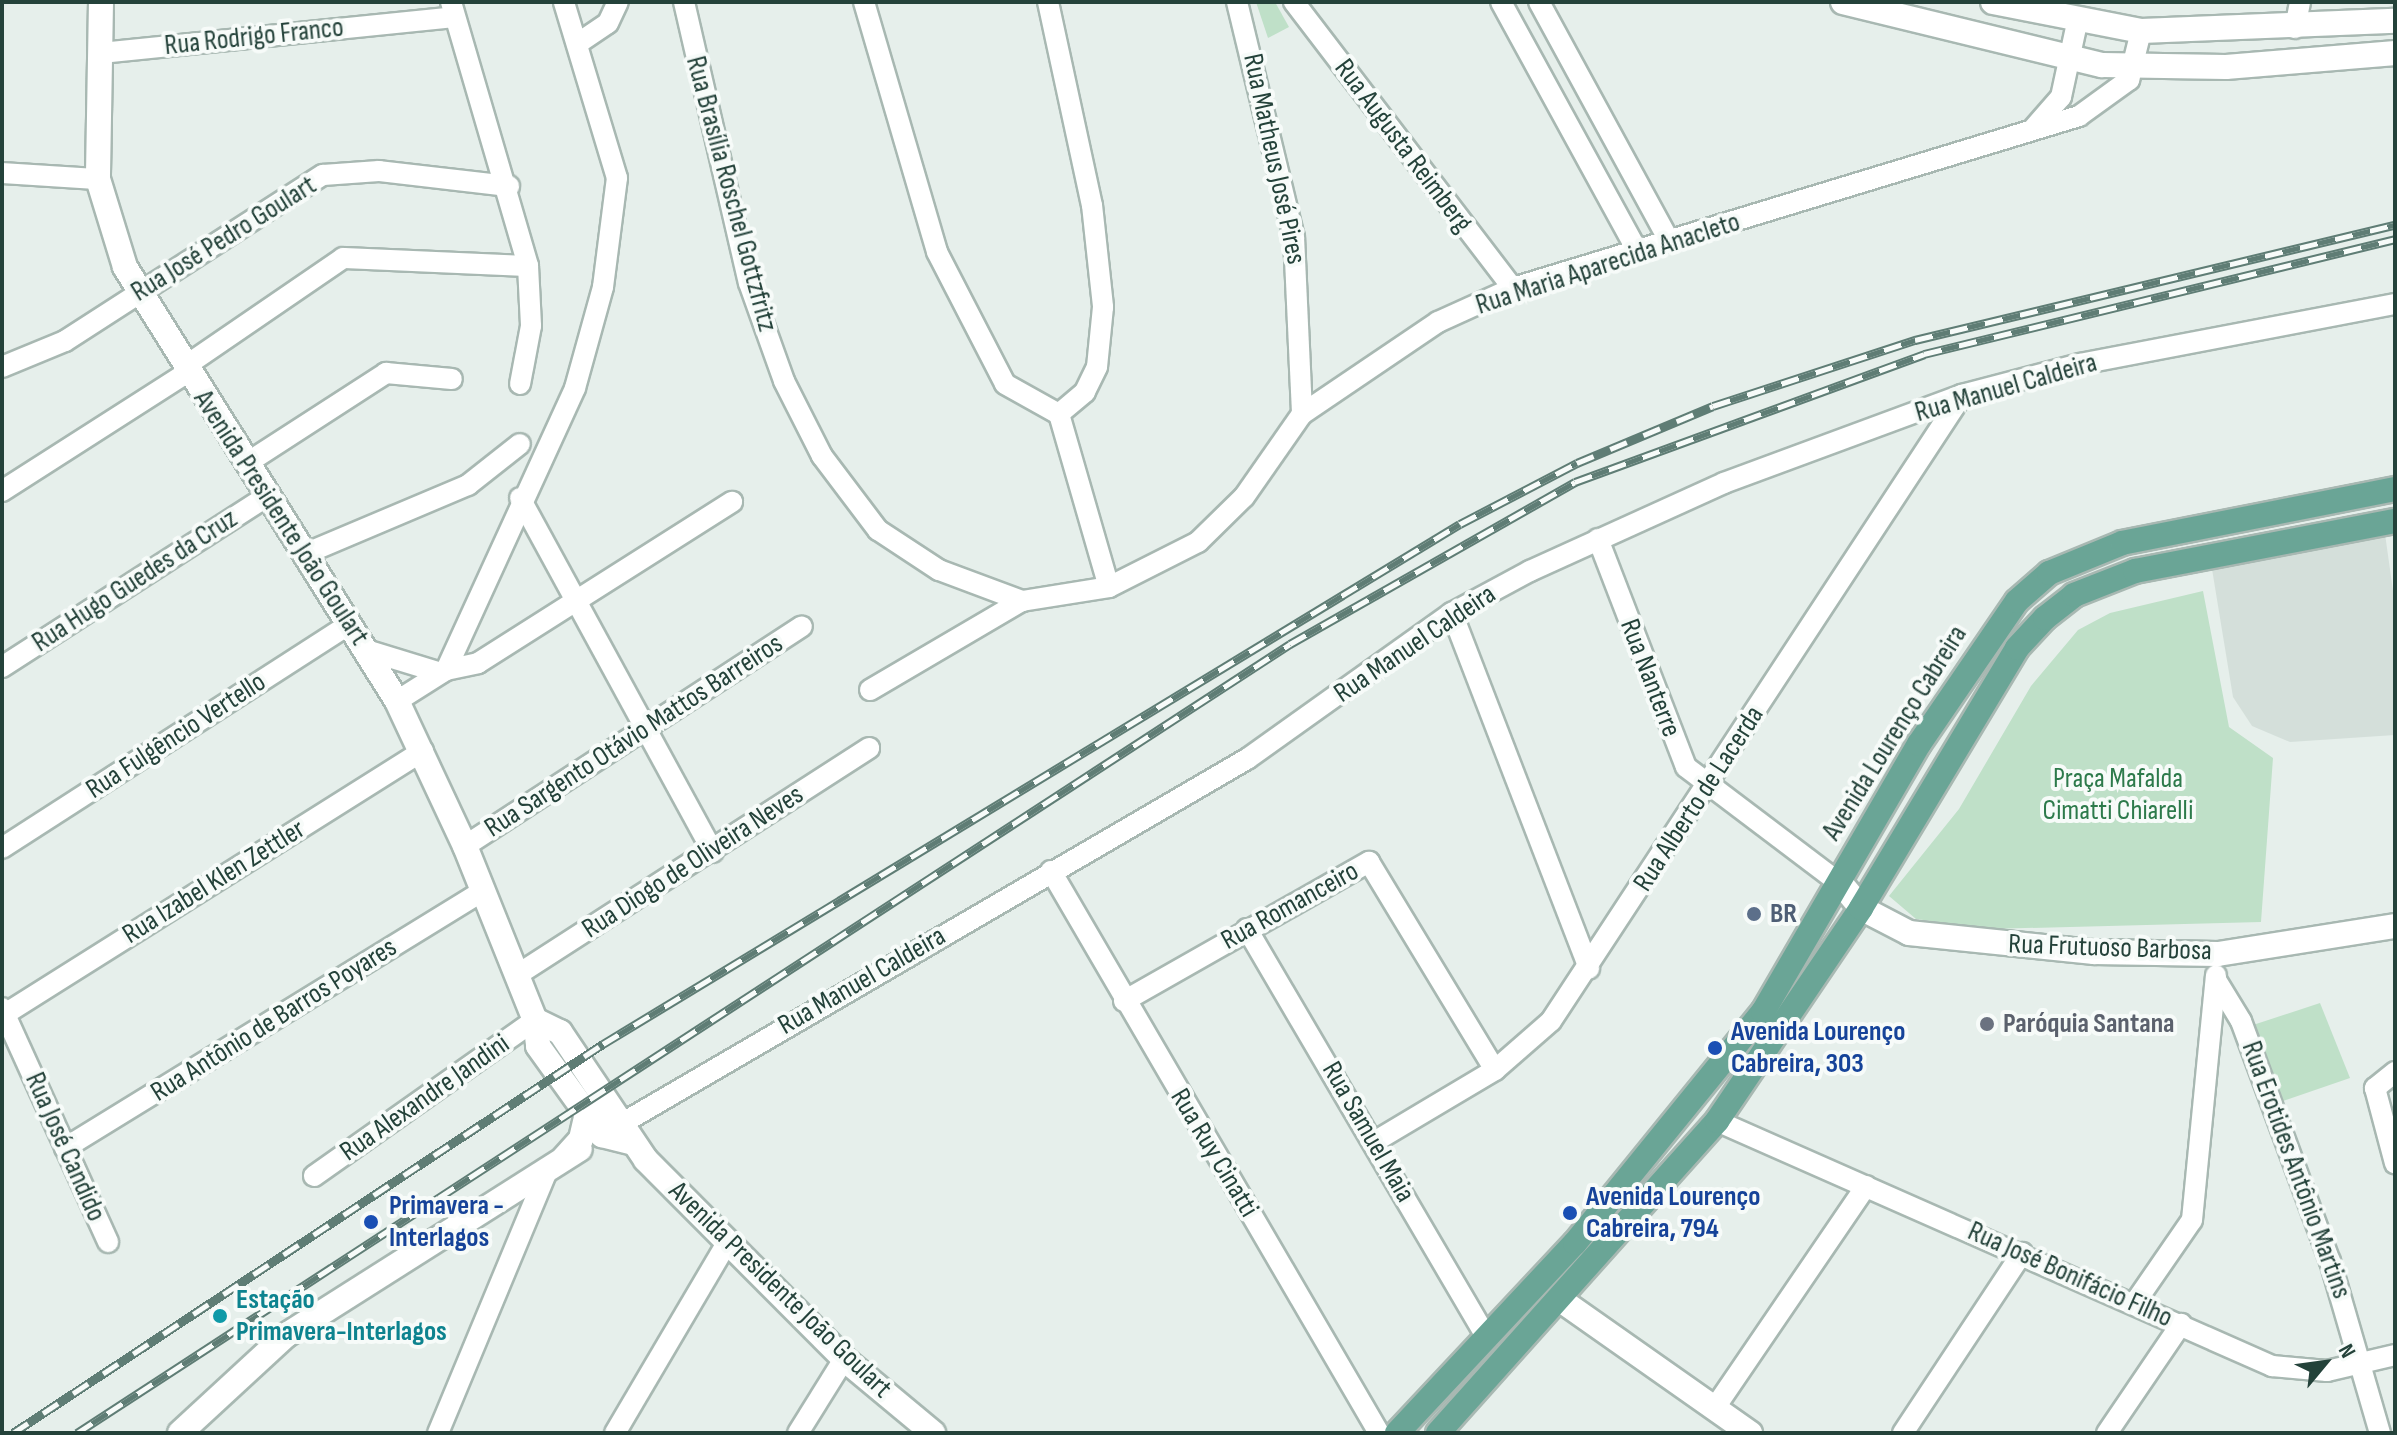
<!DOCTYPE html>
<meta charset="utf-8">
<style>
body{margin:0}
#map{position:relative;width:2397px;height:1435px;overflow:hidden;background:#e6efeb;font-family:"Sofia Sans Condensed",sans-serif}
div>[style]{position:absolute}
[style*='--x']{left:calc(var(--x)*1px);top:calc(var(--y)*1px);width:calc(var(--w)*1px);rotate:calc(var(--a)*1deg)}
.built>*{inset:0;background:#d4dfda}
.green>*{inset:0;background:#bfe0c8}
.roads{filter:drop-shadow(2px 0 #a8b8b2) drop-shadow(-2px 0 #a8b8b2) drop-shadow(0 2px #a8b8b2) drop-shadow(0 -2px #a8b8b2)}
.minor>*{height:20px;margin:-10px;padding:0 10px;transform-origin:10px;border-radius:10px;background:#fff}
.tertiary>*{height:24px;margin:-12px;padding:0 12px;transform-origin:12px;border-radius:12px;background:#fff}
.secondary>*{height:24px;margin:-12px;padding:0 12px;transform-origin:12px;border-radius:12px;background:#fff}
.primary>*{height:24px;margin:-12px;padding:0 12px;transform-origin:12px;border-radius:12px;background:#6aa596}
.rail>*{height:9px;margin-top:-4.5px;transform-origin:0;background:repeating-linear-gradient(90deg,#f7fbf9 0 18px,#5f7d75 0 36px);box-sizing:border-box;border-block:2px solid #5f7d75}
.dots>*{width:22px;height:22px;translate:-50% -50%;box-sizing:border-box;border:4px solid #f7fbf9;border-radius:50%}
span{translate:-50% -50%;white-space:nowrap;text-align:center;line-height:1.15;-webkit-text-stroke:8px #f7fbf9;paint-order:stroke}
.street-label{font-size:28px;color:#24423a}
.park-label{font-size:28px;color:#2d7a4b}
.service-label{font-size:28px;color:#4e5e75;font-weight:700}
.left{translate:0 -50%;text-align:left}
.worship-label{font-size:28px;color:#5b616d;font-weight:700}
.transit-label{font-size:28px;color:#164399;font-weight:700}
.culture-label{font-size:28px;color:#0d838f;font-weight:700}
.frame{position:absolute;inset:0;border:4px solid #24423a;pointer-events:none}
.north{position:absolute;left:2285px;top:1323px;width:80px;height:80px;-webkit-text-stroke:6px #f7fbf9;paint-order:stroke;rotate:61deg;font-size:22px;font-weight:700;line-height:32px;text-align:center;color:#24423a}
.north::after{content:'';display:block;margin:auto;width:28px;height:36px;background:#24423a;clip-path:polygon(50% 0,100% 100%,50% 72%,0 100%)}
</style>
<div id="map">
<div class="built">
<i style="clip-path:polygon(2385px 534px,2395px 605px,2395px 735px,2290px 742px,2252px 726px,2233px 697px,2211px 563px)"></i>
</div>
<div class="green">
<i style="clip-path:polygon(1256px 2px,1275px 2px,1289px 27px,1268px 38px)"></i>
<i style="clip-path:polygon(2203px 591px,2229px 727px,2273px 758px,2261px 922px,1989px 929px,1916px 919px,1889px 896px,1959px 809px,2031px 686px,2078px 630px,2110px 613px)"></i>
<i style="clip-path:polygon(2320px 1003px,2350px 1078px,2283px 1101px,2253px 1025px)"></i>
</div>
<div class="roads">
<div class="minor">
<i style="--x:451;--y:2;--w:275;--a:73.7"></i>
<i style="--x:528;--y:266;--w:60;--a:87.1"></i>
<i style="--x:531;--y:326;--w:59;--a:100.7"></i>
<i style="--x:684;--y:2;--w:288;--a:77"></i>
<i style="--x:749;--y:283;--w:104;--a:70.3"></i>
<i style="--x:784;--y:381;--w:84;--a:63.1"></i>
<i style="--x:822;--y:456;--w:93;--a:52.9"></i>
<i style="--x:878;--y:530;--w:73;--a:33.3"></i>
<i style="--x:939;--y:570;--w:89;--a:20.5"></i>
<i style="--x:864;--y:2;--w:260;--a:73.7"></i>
<i style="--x:937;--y:252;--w:148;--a:62.7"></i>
<i style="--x:1005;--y:384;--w:62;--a:29.1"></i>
<i style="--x:1059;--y:414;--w:180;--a:73.9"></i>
<i style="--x:1048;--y:2;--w:208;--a:77.8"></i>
<i style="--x:1092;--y:205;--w:103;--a:83.8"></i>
<i style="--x:1103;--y:307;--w:60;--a:95.7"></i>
<i style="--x:1097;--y:367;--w:28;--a:116"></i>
<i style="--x:1085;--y:392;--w:34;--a:140"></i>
<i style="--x:1237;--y:2;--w:242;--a:76.4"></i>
<i style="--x:1294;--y:237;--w:177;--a:87.4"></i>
<i style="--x:1294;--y:2;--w:360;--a:52.6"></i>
<i style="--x:1501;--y:2;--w:285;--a:61.3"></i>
<i style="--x:1539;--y:2;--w:273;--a:61.4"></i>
<i style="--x:2295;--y:28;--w:26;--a:-79"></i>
<i style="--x:577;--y:44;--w:37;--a:-34"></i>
<i style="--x:608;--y:23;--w:23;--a:-65"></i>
<i style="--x:101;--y:53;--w:355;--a:-5.8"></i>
<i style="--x:2032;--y:130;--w:44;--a:-48.7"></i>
<i style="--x:2061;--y:97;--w:76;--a:-77.8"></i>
<i style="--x:2;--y:173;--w:96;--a:3.6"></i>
<i style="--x:2;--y:367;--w:68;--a:-22.4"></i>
<i style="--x:65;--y:341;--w:307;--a:-32.8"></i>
<i style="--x:323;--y:175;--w:56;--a:-4.1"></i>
<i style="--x:379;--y:171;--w:131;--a:6.6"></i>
<i style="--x:184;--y:367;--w:193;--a:-34.4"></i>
<i style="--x:343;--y:258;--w:185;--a:2.5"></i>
<i style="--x:247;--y:463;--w:166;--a:-32.9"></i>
<i style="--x:386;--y:373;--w:66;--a:5.2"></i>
<i style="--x:2;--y:491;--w:221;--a:-32.6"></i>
<i style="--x:520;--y:498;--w:403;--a:61.4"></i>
<i style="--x:1598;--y:539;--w:244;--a:68.9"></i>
<i style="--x:1686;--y:767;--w:196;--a:37.1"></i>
<i style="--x:307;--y:553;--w:175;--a:-22.9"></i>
<i style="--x:468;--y:485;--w:66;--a:-38.3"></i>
<i style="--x:1452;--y:613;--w:381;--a:68.9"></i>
<i style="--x:366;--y:650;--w:78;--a:17"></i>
<i style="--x:2;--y:667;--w:318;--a:-32.8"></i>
<i style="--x:446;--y:670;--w:310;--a:-65.4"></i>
<i style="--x:575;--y:388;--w:105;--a:-74.5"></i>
<i style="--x:603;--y:287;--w:110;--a:-82.7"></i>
<i style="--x:617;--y:178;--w:184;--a:-106.8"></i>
<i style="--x:870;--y:690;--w:176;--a:-30.4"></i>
<i style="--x:1022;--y:601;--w:88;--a:-9.1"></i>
<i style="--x:1109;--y:587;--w:100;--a:-26.8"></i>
<i style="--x:1198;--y:542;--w:64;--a:-44.4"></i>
<i style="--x:1244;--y:497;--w:101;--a:-55.1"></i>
<i style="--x:1302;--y:414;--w:164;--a:-34.1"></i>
<i style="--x:1438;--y:322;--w:82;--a:-24.4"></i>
<i style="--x:1513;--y:288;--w:592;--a:-16.9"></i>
<i style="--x:2079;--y:116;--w:62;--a:-35.8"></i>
<i style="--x:2129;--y:80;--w:50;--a:-76.2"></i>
<i style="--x:397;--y:701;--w:58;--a:-32.3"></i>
<i style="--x:446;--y:670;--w:33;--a:-12"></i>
<i style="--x:478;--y:663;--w:301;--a:-32.4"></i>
<i style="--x:465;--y:846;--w:402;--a:-33.1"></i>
<i style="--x:2;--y:848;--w:413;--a:-32.8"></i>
<i style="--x:1051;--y:871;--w:651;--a:59.73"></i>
<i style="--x:1247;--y:929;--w:473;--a:59.6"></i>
<i style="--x:517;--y:975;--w:419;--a:-32.8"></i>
<i style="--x:2216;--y:980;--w:48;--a:58.6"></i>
<i style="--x:2241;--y:1021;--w:256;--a:69.7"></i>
<i style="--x:2330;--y:1261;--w:179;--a:73.8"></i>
<i style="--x:1124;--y:1001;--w:282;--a:-29.6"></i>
<i style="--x:1369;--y:862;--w:243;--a:58.8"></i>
<i style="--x:2;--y:1008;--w:257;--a:65.6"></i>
<i style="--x:5;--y:1014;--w:494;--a:-32.2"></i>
<i style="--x:2395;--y:1072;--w:26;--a:141"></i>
<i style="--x:2375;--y:1088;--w:78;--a:75.1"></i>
<i style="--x:1717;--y:1121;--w:607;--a:23.82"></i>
<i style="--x:2272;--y:1366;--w:55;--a:5.2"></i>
<i style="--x:2327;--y:1371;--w:70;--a:-13.2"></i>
<i style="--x:609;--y:1131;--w:739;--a:-30.25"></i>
<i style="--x:1247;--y:759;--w:252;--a:-35.5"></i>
<i style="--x:1452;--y:613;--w:89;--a:-28.3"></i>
<i style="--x:1530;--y:571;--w:213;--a:-24.4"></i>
<i style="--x:1724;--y:483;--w:254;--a:-20.3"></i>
<i style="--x:1962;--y:395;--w:122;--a:-14.7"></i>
<i style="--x:2080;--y:364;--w:321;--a:-10.8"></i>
<i style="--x:1374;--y:1142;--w:141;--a:-30.8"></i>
<i style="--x:1495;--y:1070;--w:74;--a:-41.2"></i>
<i style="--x:1551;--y:1021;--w:749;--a:-56.71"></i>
<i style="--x:65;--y:1148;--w:491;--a:-31.6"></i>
<i style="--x:314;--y:1176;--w:271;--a:-35.2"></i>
<i style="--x:2134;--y:1304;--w:102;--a:-55.4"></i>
<i style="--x:2192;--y:1220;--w:246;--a:-84.4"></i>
<i style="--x:1714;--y:1409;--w:270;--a:-55.7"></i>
<i style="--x:438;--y:1433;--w:286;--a:-67.4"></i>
<i style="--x:615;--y:1433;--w:221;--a:-59.5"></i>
<i style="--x:798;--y:1433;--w:87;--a:-58.1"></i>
<i style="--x:1903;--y:1433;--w:216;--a:-56.5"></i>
<i style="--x:2107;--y:1433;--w:132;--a:-55.8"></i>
</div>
<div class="tertiary">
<i style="--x:1843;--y:2;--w:267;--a:13.7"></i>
<i style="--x:2102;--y:65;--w:124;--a:0.9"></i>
<i style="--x:2226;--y:67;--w:170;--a:-4.7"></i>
<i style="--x:1993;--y:2;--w:151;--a:11.1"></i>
<i style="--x:2141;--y:31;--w:254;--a:-2.3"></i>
<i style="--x:1842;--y:885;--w:30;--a:50"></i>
<i style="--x:1861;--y:908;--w:54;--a:27.5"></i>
<i style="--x:1909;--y:933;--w:186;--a:5.9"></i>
<i style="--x:2094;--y:952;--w:124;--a:0.9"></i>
<i style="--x:2218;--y:954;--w:179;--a:-9"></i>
<i style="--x:1562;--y:1301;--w:230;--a:35.1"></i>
<i style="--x:180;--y:1433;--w:143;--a:-42.7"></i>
<i style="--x:285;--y:1336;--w:349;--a:-32.4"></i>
</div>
<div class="secondary">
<i style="--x:101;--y:2;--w:177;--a:91"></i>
<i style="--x:98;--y:179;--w:92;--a:72.9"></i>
<i style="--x:125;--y:267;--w:512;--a:57.92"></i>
<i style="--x:397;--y:701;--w:160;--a:64.9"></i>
<i style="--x:465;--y:846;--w:188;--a:68.1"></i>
<i style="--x:535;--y:1020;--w:26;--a:83"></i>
<i style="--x:538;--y:1046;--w:110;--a:54.3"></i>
<i style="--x:602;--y:1135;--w:30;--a:14"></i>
<i style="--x:535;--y:1020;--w:28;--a:26"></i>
<i style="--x:560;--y:1032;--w:154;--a:56.1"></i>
<i style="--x:646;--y:1160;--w:281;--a:45.1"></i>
<i style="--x:844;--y:1359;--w:116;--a:39.7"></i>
<i style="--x:564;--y:1158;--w:25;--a:-48"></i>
<i style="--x:581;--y:1139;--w:27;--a:-77"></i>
</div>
<div class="primary">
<i style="--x:1397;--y:1433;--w:260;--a:-46.9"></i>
<i style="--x:1575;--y:1243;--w:298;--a:-50.9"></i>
<i style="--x:1763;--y:1012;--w:310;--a:-59.8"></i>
<i style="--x:1919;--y:744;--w:173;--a:-55.6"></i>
<i style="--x:2017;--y:601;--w:43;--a:-41.2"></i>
<i style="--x:2049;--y:573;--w:79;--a:-22.3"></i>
<i style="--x:2122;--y:543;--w:278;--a:-11.2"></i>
<i style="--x:1438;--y:1433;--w:419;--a:-48.2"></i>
<i style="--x:1717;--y:1121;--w:257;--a:-55.9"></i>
<i style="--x:1861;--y:908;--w:303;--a:-59"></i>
<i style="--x:2017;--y:648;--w:41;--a:-47"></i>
<i style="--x:2045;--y:618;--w:37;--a:-38"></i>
<i style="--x:2074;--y:595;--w:66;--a:-21.5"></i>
<i style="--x:2135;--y:571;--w:265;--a:-10.9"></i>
</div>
</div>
<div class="rail">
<i style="--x:13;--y:1433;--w:707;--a:-33.4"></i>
<i style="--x:603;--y:1044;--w:1002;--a:-31.25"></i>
<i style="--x:1460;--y:524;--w:132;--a:-27.5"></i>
<i style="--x:1577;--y:463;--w:147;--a:-22.7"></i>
<i style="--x:1713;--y:406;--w:213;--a:-18.1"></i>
<i style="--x:1915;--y:340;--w:494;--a:-13.5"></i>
<i style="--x:77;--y:1433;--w:1447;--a:-33.04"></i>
<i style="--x:1290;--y:644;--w:328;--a:-29.6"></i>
<i style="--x:1575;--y:482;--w:372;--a:-20.1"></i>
<i style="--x:1924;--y:354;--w:485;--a:-13.7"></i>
</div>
<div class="dots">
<i style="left:1754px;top:914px;background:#5c6f8a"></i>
<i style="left:1987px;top:1024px;background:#6b7280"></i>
<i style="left:1715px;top:1048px;background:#1a4fb4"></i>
<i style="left:1570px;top:1213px;background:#1a4fb4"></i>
<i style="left:371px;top:1222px;background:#1a4fb4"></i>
<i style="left:220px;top:1316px;background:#0f9aa8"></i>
</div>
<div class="street-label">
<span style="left:254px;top:37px;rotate:-6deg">Rua Rodrigo Franco</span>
<span style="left:1403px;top:146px;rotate:53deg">Rua Augusta Reimberg</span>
<span style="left:1274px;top:159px;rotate:78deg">Rua Matheus José Pires</span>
<span style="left:731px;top:194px;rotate:75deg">Rua Brasília Roschel Gottzfritz</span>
<span style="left:224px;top:239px;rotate:-32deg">Rua José Pedro Goulart</span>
<span style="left:1608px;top:264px;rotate:-18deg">Rua Maria Aparecida Anacleto</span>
<span style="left:2006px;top:388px;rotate:-16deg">Rua Manuel Caldeira</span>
<span style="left:281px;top:518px;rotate:57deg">Avenida Presidente João Goulart</span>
<span style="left:135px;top:581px;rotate:-33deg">Rua Hugo Guedes da Cruz</span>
<span style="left:1415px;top:644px;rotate:-34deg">Rua Manuel Caldeira</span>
<span style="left:1650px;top:678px;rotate:69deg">Rua Nanterre</span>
<span style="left:1895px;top:733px;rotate:-58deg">Avenida Lourenço Cabreira</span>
<span style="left:176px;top:736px;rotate:-33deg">Rua Fulgêncio Vertello</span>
<span style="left:634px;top:736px;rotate:-33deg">Rua Sargento Otávio Mattos Barreiros</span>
<span style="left:1699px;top:799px;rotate:-57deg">Rua Alberto de Lacerda</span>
<span style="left:693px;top:862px;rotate:-33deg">Rua Diogo de Oliveira Neves</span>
<span style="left:214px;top:882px;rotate:-32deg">Rua Izabel Klen Zettler</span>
<span style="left:1290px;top:906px;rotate:-29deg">Rua Romanceiro</span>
<span style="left:2110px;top:948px;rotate:2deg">Rua Frutuoso Barbosa</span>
<span style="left:862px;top:981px;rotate:-30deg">Rua Manuel Caldeira</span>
<span style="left:274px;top:1020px;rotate:-32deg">Rua Antônio de Barros Poyares</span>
<span style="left:425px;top:1098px;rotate:-35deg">Rua Alexandre Jandini</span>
<span style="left:1368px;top:1132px;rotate:60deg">Rua Samuel Maia</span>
<span style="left:65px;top:1147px;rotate:66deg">Rua José Candido</span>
<span style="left:1214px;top:1153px;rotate:59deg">Rua Ruy Cinatti</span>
<span style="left:2296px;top:1170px;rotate:70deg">Rua Erotides Antônio Martins</span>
<span style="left:2070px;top:1275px;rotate:24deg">Rua José Bonifácio Filho</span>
<span style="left:780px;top:1290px;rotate:44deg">Avenida Presidente João Goulart</span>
</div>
<div class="park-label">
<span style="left:2118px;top:795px">Praça Mafalda<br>Cimatti Chiarelli</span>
</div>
<div class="service-label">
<span class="left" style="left:1770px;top:914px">BR</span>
</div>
<div class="worship-label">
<span class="left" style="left:2003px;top:1024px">Paróquia Santana</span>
</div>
<div class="transit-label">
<span class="left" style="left:1731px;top:1048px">Avenida Lourenço<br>Cabreira, 303</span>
<span class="left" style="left:1586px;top:1213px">Avenida Lourenço<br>Cabreira, 794</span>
<span class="left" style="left:389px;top:1222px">Primavera -<br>Interlagos</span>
</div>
<div class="culture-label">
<span class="left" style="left:236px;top:1316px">Estação<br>Primavera-Interlagos</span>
</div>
<div class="frame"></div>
<div class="north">N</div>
</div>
